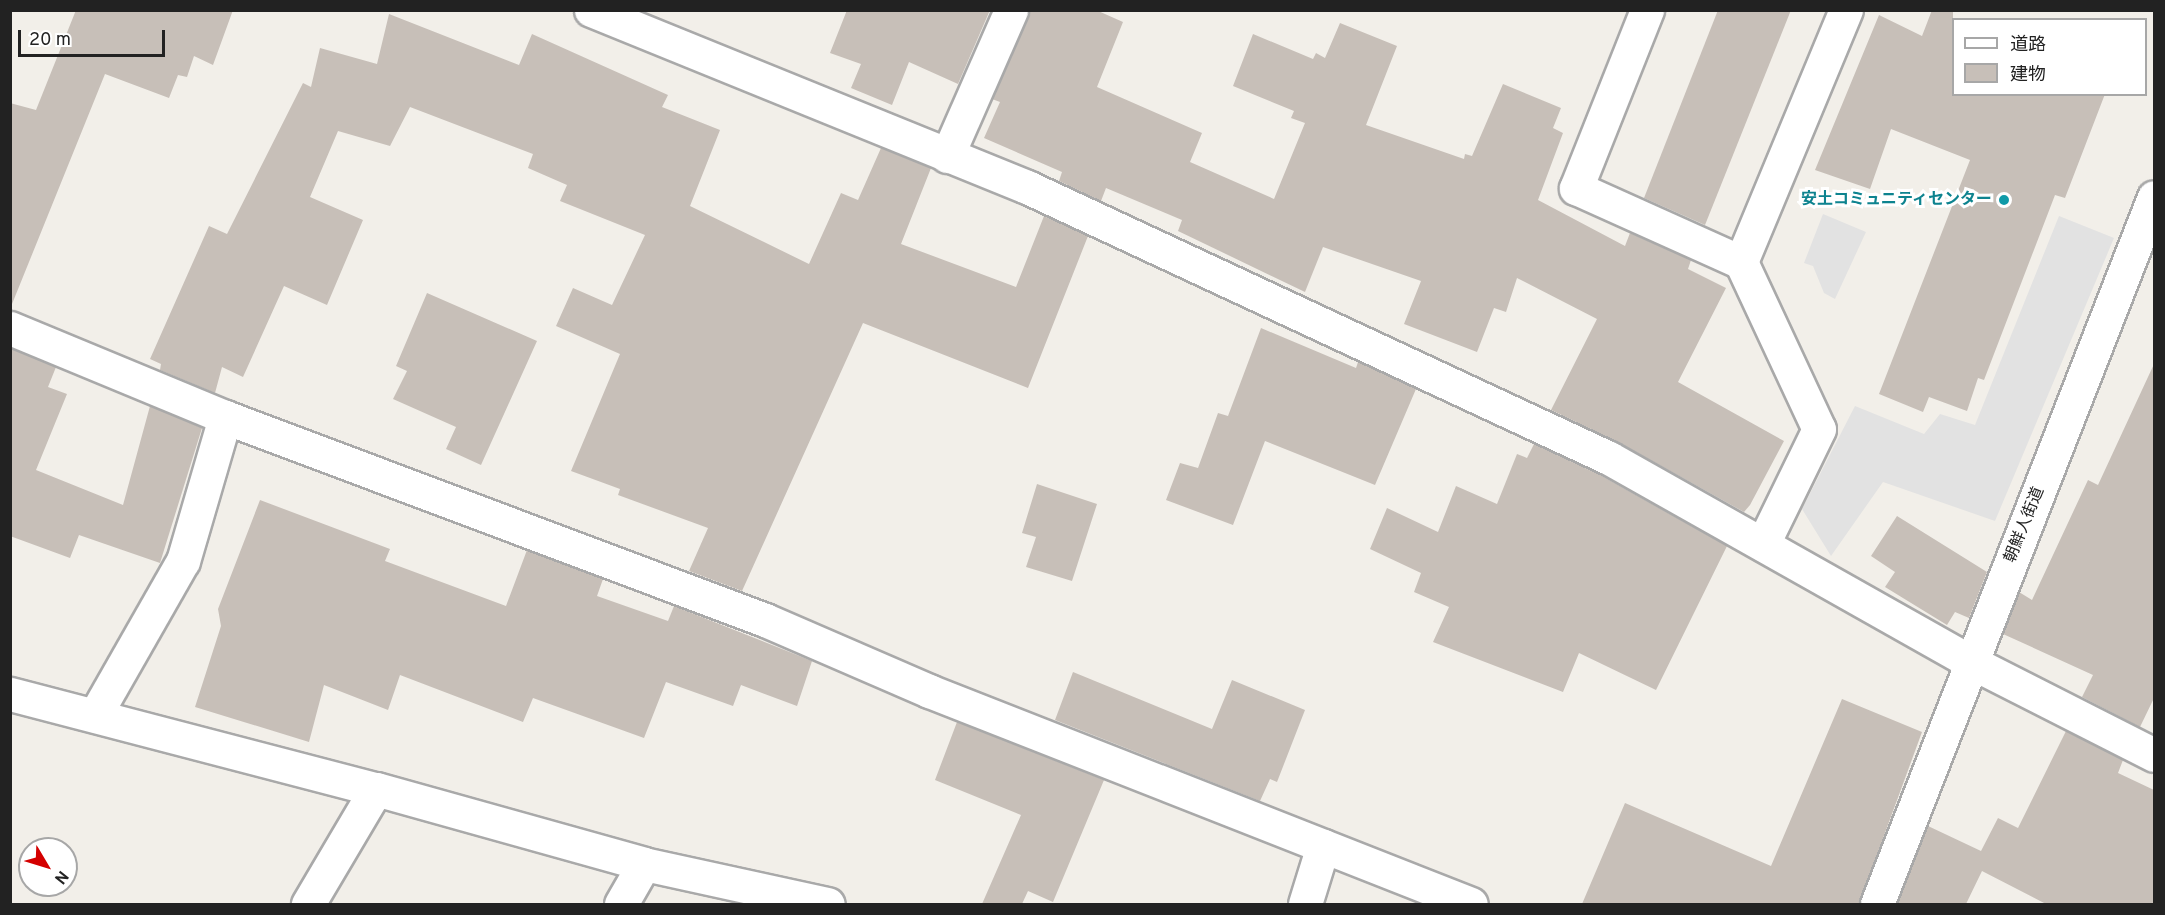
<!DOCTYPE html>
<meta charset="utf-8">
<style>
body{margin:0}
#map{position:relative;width:2165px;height:915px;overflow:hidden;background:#f2efe9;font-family:Overpass,"Noto Sans JP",sans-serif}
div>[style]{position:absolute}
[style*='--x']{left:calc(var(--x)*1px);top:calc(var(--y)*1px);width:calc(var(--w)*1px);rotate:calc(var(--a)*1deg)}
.parking>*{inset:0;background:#e2e2e2}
.building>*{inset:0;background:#c7bfb8}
.roads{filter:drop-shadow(2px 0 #a9a9a9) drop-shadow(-2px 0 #a9a9a9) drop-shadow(0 2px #a9a9a9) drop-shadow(0 -2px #a9a9a9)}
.minor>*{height:33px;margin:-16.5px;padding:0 16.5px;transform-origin:16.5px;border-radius:16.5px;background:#fff}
.dots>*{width:16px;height:16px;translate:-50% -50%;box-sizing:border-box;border:3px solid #fff;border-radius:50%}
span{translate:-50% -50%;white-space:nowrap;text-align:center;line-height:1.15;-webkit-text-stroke:6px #fff;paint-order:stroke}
.culture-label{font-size:16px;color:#0d838f;font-weight:700}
.right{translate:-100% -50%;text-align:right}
.street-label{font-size:16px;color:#222}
.frame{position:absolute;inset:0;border:12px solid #222;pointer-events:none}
.legend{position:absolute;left:1952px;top:18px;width:195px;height:78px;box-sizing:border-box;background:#fff;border:2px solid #a7a7a7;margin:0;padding:8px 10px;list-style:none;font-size:18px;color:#222}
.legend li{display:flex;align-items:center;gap:12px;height:30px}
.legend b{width:30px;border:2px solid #a7a7a7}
.north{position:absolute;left:18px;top:837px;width:60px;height:60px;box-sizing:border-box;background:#fff;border:2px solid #a7a7a7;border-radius:50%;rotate:128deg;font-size:16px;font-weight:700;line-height:24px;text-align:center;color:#222}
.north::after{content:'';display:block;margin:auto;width:21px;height:27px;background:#d40000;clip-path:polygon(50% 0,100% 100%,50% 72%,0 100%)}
.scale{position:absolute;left:18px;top:30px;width:147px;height:27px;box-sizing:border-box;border:3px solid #222;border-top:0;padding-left:8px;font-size:18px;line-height:21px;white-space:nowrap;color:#222;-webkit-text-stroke:4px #fff;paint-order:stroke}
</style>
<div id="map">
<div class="parking">
<i style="clip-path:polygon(1823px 214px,1866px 232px,1835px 299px,1824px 293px,1813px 266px,1804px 263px)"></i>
<i style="clip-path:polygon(2059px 216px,2114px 238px,1995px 521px,1883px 482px,1831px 556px,1802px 509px,1855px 406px,1924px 434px,1940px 414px,1975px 425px)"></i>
</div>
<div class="building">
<i style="clip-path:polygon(76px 10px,233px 10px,213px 65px,194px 56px,187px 77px,178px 75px,169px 98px,105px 74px,10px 309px,10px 103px,36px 110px)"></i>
<i style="clip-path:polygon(847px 10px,990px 10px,958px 84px,909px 62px,892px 105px,851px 88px,861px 64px,830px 53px)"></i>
<i style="clip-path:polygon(1029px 10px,1096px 10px,1123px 22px,1097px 87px,1202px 133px,1190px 162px,1274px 199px,1305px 123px,1291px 118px,1294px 111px,1233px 86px,1253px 34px,1313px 59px,1316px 53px,1325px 58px,1340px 23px,1397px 46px,1366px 125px,1464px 159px,1465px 154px,1472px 156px,1503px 84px,1561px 108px,1553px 128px,1563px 133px,1538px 200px,1625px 246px,1630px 233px,1691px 260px,1688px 269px,1726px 288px,1678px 382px,1784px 441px,1750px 505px,1744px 512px,1618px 442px,1551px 410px,1597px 319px,1517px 278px,1506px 312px,1494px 308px,1477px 352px,1404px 324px,1421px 281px,1323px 247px,1305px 292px,1178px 231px,1182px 220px,1106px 188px,1101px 201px,1059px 181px,1062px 172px,984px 138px,1000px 102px,992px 99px)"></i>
<i style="clip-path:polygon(1718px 10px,1791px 10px,1705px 225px,1644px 198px)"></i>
<i style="clip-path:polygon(1932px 10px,1953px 10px,1953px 94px,2105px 94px,2065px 198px,2055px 195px,1984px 380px,1978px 378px,1967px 411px,1929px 397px,1923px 412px,1879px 394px,1970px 160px,1891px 129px,1870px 189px,1815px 170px,1879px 15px,1922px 36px)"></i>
<i style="clip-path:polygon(389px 14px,519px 65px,532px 34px,668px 95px,662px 107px,720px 130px,690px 206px,809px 264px,841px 193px,858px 200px,881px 148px,931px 168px,901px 244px,1016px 287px,1044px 216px,1088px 236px,1028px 388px,863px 323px,742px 591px,689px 571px,708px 528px,618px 495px,620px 489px,571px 471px,620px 354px,556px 326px,573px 288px,612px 305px,645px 235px,560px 201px,567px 185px,528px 168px,533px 154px,410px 107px,390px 146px,338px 131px,310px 197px,363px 220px,327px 305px,284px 286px,243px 377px,222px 367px,215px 393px,160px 370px,161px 364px,150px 359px,209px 226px,227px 234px,303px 83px,311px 87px,320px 48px,377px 64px)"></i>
<i style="clip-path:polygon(427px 293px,537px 341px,481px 465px,446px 449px,456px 427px,393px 399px,407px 371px,396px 366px)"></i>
<i style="clip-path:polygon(1261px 328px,1356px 368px,1358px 362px,1416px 389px,1375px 485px,1265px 441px,1233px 525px,1166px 500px,1180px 463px,1198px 468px,1218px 413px,1228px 416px)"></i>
<i style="clip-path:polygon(10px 348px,56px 367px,48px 387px,67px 394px,36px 470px,123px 505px,150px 406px,202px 428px,160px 563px,79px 535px,70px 558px,10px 536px)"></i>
<i style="clip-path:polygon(2154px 364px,2154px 698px,2140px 727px,2082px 697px,2093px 675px,2003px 634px,2019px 592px,2032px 600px,2088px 480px,2098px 485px)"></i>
<i style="clip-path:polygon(1534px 444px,1600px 475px,1727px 546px,1656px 690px,1579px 653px,1563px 692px,1433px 642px,1449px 607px,1414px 592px,1421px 573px,1370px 549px,1387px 508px,1438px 532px,1456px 486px,1497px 504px,1517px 454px,1527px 458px)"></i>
<i style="clip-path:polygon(1037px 484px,1097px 504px,1072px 581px,1026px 567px,1036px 537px,1022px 533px)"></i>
<i style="clip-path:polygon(260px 500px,390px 549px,385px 561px,506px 606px,527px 550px,603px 579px,597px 596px,668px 621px,674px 606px,812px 661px,797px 706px,741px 685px,733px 706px,666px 682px,644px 738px,533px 698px,523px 722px,400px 675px,388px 710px,324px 685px,309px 742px,195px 707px,221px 626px,218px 609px)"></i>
<i style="clip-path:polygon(1897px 516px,1987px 572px,1969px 618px,1955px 612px,1947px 625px,1885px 587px,1895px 572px,1871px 556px)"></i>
<i style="clip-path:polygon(1073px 672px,1212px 729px,1232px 680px,1305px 710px,1277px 782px,1270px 779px,1260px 801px,1055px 720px)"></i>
<i style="clip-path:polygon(1842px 699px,1922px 732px,1859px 904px,1582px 904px,1625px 803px,1771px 866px)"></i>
<i style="clip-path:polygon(957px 722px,1104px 780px,1053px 902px,1028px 891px,1022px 904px,982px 904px,1021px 815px,935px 780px)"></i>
<i style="clip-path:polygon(2066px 731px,2123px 760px,2118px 773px,2154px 790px,2154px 904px,2046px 904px,1982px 871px,1966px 904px,1897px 904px,1928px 826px,1981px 851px,1998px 818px,2018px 828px)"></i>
</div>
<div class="roads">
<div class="minor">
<i style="--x:591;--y:10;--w:471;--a:22.1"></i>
<i style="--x:1027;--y:187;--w:642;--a:24.97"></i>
<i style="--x:1609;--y:458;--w:416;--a:29.4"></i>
<i style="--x:1971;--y:662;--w:205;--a:26.9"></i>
<i style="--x:1647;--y:10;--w:192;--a:111.7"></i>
<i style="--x:1576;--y:188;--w:181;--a:24.2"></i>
<i style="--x:1741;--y:262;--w:273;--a:-67.4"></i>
<i style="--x:947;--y:156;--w:159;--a:-66.3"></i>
<i style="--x:1741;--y:262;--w:184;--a:65"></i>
<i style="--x:1819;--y:429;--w:128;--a:116"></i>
<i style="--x:10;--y:328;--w:233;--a:22.5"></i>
<i style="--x:225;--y:417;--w:577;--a:20.6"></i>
<i style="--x:765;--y:620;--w:179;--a:23.4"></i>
<i style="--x:929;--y:691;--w:582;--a:21.45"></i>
<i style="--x:10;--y:694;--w:378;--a:14.6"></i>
<i style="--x:376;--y:789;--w:134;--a:120.6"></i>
<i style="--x:95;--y:715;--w:177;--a:-60.3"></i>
<i style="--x:183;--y:561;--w:150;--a:-73.7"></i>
<i style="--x:376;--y:789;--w:278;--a:15.6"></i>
<i style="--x:644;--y:864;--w:188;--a:12.3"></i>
<i style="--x:621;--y:904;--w:46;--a:-60.1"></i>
<i style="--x:1305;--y:904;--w:61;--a:-72.8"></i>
<i style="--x:1877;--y:904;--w:759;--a:-68.6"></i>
</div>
</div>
<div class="dots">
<i style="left:2004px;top:200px;background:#0f9aa8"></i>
</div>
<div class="culture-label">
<span class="right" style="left:1992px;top:200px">安土コミュニティセンター</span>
</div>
<div class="street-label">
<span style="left:2025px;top:525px;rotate:-68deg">朝鮮人街道</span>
</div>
<div class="frame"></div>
<ul class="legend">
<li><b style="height:8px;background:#fff"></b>道路</li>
<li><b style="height:16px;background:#c7bfb8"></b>建物</li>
</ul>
<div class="north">N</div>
<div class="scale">20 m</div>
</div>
